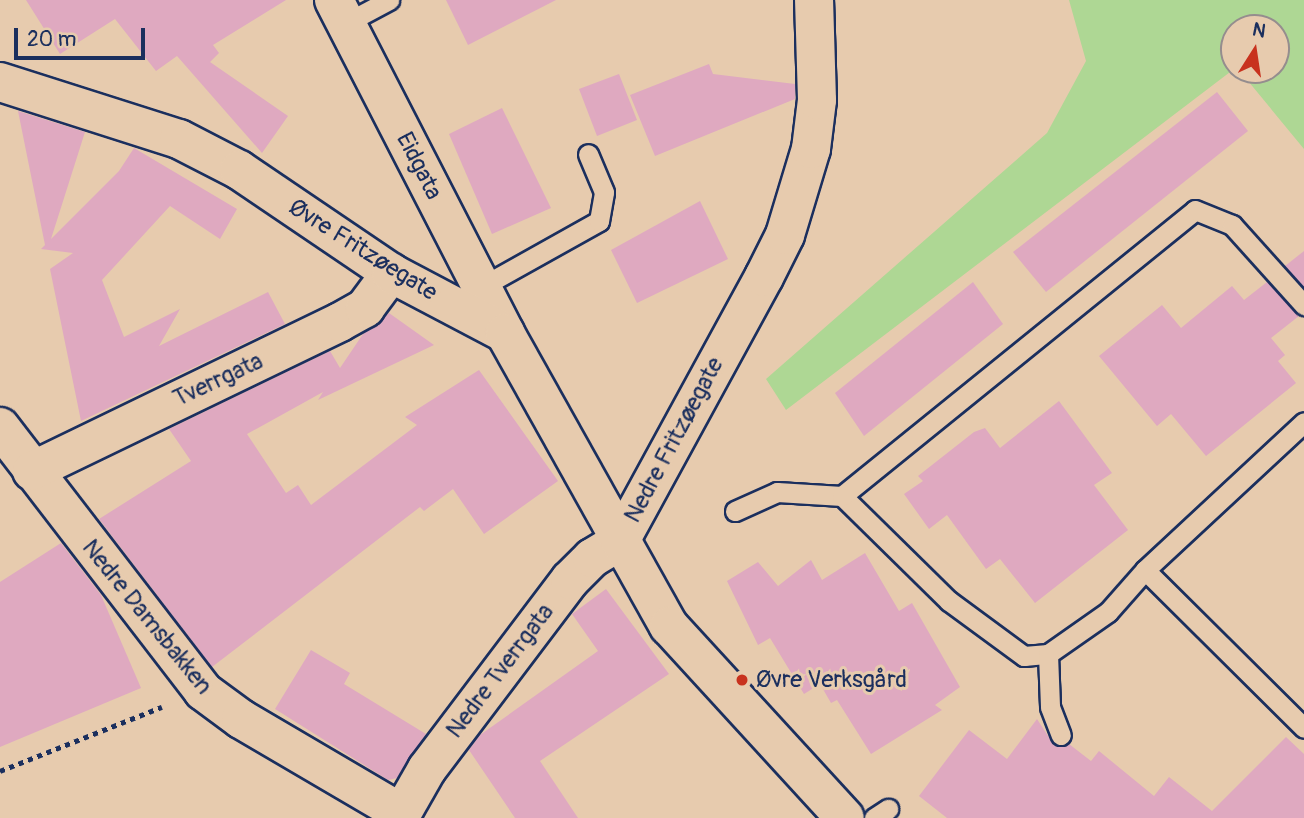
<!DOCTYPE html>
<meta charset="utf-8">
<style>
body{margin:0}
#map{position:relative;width:1304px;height:818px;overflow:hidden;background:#e7cbae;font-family:Pangolin,sans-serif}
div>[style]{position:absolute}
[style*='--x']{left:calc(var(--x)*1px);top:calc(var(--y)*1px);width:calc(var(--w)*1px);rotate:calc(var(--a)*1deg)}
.green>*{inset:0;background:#aed794}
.building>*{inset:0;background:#dfa9c0}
.path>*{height:4.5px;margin-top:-2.25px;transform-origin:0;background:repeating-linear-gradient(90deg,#1b2f5e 0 5px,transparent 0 10px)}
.roads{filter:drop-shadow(2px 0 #1b2f5e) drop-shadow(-2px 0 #1b2f5e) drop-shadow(0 2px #1b2f5e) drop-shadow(0 -2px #1b2f5e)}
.service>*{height:19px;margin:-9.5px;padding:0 9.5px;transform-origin:9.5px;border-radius:9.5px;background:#e7cbae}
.minor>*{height:38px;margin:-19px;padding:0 19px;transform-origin:19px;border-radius:19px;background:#e7cbae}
.secondary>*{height:38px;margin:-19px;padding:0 19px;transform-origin:19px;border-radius:19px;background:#e7cbae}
.dots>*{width:19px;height:19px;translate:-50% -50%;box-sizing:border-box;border:4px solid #e7cbae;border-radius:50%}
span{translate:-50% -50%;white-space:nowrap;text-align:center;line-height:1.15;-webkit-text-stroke:6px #e7cbae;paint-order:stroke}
.street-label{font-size:24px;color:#1b2f5e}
.poi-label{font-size:24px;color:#1b2f5e}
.left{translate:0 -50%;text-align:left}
.north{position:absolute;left:1220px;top:14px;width:70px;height:70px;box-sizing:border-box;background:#e7cbae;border:2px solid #958d8e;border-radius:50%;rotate:12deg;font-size:19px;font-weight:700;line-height:28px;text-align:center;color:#1b2f5e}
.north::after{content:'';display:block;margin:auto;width:24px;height:32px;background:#c8321e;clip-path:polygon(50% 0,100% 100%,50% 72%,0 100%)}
.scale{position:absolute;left:14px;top:28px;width:131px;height:32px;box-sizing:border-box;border:4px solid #1b2f5e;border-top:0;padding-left:9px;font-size:21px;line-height:24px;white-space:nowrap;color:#1b2f5e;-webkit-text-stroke:5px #e7cbae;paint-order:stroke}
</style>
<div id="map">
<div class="green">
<i style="clip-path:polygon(1069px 0,1304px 0,1304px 149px,1239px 70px,1276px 70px,1276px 28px,1234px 28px,1234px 69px,786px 410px,766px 379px,1047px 133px,1086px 61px)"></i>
</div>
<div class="building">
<i style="clip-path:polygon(26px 0,286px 0,213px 45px,219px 53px,210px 62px,288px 116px,262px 153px,177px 56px,156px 71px,115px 19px,60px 54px)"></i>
<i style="clip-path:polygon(446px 0,556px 0,468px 45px)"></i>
<i style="clip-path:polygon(709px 64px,713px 74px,795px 84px,795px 99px,655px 156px,630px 95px)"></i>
<i style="clip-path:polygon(619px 74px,637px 120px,597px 136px,579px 89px)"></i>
<i style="clip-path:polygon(1217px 92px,1248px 131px,1046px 292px,1013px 252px)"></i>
<i style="clip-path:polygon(502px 108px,551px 208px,492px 234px,449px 134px)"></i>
<i style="clip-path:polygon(18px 111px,85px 132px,51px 239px,119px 171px,134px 148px,237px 209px,220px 239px,170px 206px,102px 280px,124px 337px,180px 309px,159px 346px,268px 292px,285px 324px,81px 421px,50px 269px,73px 253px,41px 249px,45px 245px)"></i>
<i style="clip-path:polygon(700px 201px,728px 259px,637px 303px,611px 250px)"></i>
<i style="clip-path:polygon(1304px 251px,1304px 287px,1285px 266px)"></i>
<i style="clip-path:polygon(973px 282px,1003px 324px,864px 436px,835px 393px)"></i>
<i style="clip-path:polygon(1267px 282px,1299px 316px,1271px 338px,1285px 355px,1278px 361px,1296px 383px,1206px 456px,1171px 414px,1157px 426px,1099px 356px,1162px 305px,1181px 328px,1232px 286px,1244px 300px)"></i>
<i style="clip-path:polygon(389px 313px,434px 345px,318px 400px,323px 392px,247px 434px,286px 493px,298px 485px,311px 505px,417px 425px,405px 417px,479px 370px,558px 481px,484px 534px,453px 489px,424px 511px,420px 507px,212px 667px,99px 519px,191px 461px,169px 429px,330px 351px,340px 368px,363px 334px)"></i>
<i style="clip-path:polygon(1059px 401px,1112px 473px,1094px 485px,1128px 530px,1035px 603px,1000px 559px,986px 569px,947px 515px,929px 529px,904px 494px,923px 481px,918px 476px,974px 432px,985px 428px,1000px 448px)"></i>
<i style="clip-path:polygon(61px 543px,101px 595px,141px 688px,0 747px,0 582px)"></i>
<i style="clip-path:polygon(865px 553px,899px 611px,912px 603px,960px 687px,935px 705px,942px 710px,871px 754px,837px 700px,831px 703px,820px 684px,804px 694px,770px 638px,758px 645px,727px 581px,758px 562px,778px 586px,811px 560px,822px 580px)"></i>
<i style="clip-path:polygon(606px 589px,669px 674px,540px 761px,578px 818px,515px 818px,469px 750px,480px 735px,598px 651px,572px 614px)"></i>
<i style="clip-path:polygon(311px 650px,350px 673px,344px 684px,426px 734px,397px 778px,388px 780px,275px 709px)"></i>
<i style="clip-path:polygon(1037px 719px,1054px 745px,1069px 744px,1091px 761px,1099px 751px,1154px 796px,1169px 777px,1212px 811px,1286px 737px,1304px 754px,1304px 818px,947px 818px,919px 796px,969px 730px,1007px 759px)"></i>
</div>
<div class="path">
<i style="--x:0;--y:771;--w:174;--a:-21.6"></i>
</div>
<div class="roads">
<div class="service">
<i style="--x:346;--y:23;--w:49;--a:-28.1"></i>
<i style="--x:481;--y:287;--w:135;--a:-29.2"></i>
<i style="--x:599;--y:221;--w:29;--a:-80"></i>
<i style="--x:604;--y:192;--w:41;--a:-112.8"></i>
<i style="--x:842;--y:496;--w:150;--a:44.5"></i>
<i style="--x:949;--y:601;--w:93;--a:36.3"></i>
<i style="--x:1024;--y:656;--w:24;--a:-5"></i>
<i style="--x:1048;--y:654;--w:73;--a:-35"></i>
<i style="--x:1108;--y:612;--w:56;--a:-48.6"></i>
<i style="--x:1145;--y:570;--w:217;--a:-42.9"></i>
<i style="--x:735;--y:511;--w:46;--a:-24.3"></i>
<i style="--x:777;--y:492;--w:65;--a:3.5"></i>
<i style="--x:842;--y:496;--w:454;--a:-39"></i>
<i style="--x:1195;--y:210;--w:40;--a:22"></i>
<i style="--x:1232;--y:225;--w:108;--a:48"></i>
<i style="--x:1145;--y:570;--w:224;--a:44.8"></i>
<i style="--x:1048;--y:654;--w:53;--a:87.8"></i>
<i style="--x:1050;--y:707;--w:30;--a:69"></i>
<i style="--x:874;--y:818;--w:17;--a:-33"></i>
</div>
<div class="minor">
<i style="--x:334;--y:0;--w:374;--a:62.8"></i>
<i style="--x:0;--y:427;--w:333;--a:52.4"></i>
<i style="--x:203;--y:691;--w:47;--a:36.4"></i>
<i style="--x:241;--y:719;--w:186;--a:30.4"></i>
<i style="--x:32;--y:471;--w:342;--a:-25.8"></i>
<i style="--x:340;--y:322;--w:29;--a:-29"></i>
<i style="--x:365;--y:308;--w:44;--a:-53.4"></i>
<i style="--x:399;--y:818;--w:56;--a:-60.3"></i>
<i style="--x:427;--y:769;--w:237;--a:-52.9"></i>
<i style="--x:570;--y:580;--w:31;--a:-45"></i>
<i style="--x:592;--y:558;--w:33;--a:-31"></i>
<i style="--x:620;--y:541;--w:301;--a:-61.4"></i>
<i style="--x:764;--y:277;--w:47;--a:-63.4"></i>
<i style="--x:785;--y:235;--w:90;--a:-73.2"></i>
<i style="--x:811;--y:149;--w:49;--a:-83"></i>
<i style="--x:817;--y:100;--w:100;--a:-91.7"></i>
</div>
<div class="secondary">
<i style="--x:0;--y:82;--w:188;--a:17.7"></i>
<i style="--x:179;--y:139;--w:68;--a:27.3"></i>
<i style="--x:239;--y:170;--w:184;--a:34.1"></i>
<i style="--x:391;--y:273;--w:129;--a:27.8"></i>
<i style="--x:505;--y:333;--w:336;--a:60.8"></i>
<i style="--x:669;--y:626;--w:260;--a:47.5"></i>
</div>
</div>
<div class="dots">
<i style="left:742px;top:680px;background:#c8321e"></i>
</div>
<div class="street-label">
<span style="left:419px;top:166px;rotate:63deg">Eidgata</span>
<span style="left:363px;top:250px;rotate:32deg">Øvre Fritzøegate</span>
<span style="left:218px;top:380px;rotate:-25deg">Tverrgata</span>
<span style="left:674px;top:440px;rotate:-62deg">Nedre Fritzøegate</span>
<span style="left:147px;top:617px;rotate:51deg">Nedre Damsbakken</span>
<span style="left:500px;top:671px;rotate:-53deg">Nedre Tverrgata</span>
</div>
<div class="poi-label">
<span class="left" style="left:756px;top:680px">Øvre Verksgård</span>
</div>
<div class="north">N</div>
<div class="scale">20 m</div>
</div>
